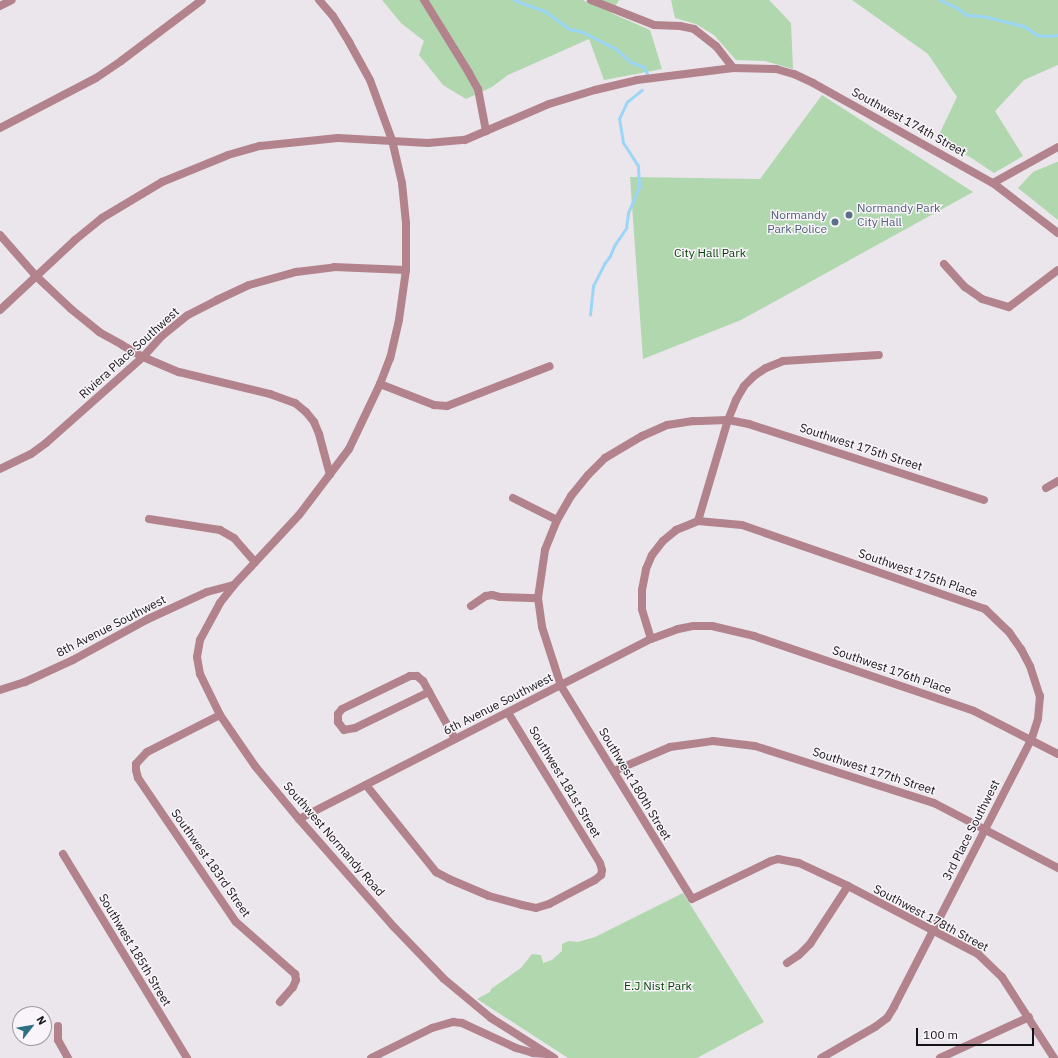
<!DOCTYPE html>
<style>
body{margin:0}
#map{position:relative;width:1058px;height:1058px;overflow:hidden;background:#ebe6ec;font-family:"IBM Plex Sans",sans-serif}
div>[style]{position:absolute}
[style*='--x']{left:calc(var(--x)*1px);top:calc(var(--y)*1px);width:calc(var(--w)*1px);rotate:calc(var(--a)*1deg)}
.green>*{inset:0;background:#b0d7ae}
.stream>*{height:2.5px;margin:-1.25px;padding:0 1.25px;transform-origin:1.25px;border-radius:1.25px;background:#9cd6f7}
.minor>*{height:8px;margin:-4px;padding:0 4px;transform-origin:4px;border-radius:4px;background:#b3838d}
.dots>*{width:11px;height:11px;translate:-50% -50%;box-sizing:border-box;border:2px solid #f8f4f9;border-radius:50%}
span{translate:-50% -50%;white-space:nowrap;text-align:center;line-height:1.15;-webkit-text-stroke:3px #f8f4f9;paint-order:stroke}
.street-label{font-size:12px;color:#141315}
.service-label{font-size:12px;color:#4e5e75}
.left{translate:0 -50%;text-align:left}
.right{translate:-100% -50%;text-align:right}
.park-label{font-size:12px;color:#003e04}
.north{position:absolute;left:12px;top:1006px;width:40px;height:40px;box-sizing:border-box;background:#f8f4f9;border:1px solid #9d9a9e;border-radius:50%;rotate:59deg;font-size:11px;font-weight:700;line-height:16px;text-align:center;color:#141315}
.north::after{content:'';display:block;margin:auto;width:14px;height:18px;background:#2e7083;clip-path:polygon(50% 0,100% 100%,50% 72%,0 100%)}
.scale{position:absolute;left:916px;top:1028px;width:118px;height:18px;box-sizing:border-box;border:2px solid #141315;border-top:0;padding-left:5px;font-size:12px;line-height:14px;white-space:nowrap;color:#141315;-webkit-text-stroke:3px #f8f4f9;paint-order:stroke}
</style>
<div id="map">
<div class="green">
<i style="clip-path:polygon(382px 0,583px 0,586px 2px,588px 0,619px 0,611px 13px,650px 30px,662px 69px,604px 80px,589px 39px,508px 75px,492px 87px,466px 99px,443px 85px,419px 55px,424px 41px,401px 23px)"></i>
<i style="clip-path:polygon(671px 0,769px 0,791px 23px,793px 69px,765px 61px,736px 60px,714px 35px,696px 24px,675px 18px)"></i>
<i style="clip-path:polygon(852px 0,1058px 0,1058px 65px,1024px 80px,995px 111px,1023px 156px,994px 173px,970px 157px,937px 139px,957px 97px,928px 54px)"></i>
<i style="clip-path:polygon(822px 95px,973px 192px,741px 320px,643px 359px,630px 177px,760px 179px)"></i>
<i style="clip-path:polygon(1057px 162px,1058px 162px,1058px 220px,1018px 188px,1033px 172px)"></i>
<i style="clip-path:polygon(683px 893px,764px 1022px,697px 1058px,568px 1058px,477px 999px,490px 992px,491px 989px,521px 968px,532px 954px,541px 955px,543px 963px,552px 960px,562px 951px,562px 944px,569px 941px,578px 942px,595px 937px)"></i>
</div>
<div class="stream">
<i style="--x:514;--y:0;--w:33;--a:20"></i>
<i style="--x:545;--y:11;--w:31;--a:36"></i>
<i style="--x:570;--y:29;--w:13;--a:13"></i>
<i style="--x:583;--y:32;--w:37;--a:27"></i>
<i style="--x:616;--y:49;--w:20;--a:41"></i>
<i style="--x:631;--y:62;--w:14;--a:21"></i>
<i style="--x:644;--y:67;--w:7;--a:63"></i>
<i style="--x:940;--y:0;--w:17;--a:24"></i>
<i style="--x:956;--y:7;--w:14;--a:36"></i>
<i style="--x:967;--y:15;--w:16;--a:4"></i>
<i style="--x:983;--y:16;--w:30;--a:14"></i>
<i style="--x:1012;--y:23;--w:15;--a:16"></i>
<i style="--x:1026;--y:27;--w:14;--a:36"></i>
<i style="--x:1037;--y:35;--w:10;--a:6"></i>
<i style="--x:1047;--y:36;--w:11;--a:-5"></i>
<i style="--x:590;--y:315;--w:29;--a:-84"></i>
<i style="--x:593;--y:286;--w:25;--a:-63"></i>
<i style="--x:604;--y:264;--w:10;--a:-53"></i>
<i style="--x:610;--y:256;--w:11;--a:-68"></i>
<i style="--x:614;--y:246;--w:22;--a:-56"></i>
<i style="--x:626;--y:228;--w:15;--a:-82"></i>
<i style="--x:628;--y:213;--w:28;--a:-67"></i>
<i style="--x:639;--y:187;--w:21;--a:-93"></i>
<i style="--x:638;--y:166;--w:27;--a:-123"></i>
<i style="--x:623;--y:143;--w:24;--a:-99"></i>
<i style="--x:619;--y:119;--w:19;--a:-65"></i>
<i style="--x:627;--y:102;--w:19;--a:-39"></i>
</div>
<div class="minor">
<i style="--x:319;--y:0;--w:21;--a:49"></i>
<i style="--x:333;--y:16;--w:31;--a:58"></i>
<i style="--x:349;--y:42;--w:43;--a:61.1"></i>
<i style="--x:370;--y:80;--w:64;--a:69.9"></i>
<i style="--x:392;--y:140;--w:44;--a:76.9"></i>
<i style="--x:402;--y:183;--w:40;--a:84.3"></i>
<i style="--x:406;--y:223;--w:47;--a:90"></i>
<i style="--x:406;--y:270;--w:50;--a:98"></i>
<i style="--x:399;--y:320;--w:39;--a:103"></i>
<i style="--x:390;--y:358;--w:28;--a:111"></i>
<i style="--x:380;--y:384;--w:72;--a:115.5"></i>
<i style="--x:349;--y:449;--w:83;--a:127.1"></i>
<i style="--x:299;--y:515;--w:96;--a:132.9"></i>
<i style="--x:234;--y:585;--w:23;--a:128"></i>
<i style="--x:220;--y:603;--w:42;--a:118.4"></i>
<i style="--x:200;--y:640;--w:17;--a:100"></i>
<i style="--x:197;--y:657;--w:17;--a:80"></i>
<i style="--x:200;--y:674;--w:46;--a:64"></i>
<i style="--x:220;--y:715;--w:62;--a:55.5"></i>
<i style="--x:255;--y:766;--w:69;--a:50.3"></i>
<i style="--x:299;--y:819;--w:144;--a:48.7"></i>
<i style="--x:394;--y:927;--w:72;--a:46.1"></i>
<i style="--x:444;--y:979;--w:61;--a:39.7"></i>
<i style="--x:491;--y:1018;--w:75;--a:32.4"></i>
<i style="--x:424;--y:0;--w:86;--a:58.3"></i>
<i style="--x:469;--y:73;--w:18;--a:61"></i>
<i style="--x:478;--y:89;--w:43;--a:79.2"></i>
<i style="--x:591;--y:0;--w:68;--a:21.6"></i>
<i style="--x:654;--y:25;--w:26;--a:2"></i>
<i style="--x:680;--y:26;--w:14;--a:12"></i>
<i style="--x:694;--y:29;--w:28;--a:38"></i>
<i style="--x:716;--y:46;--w:28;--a:52"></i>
<i style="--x:0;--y:6;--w:13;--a:-27"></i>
<i style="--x:0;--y:128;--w:108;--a:-27.5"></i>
<i style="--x:96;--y:78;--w:30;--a:-34"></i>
<i style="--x:121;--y:61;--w:101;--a:-37"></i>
<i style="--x:993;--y:183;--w:74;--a:-29"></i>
<i style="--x:0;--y:235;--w:55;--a:48.7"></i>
<i style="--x:36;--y:276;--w:48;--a:43.3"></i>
<i style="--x:71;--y:309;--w:36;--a:39"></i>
<i style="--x:99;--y:332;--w:26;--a:29"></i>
<i style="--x:122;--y:345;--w:24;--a:30"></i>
<i style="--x:143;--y:357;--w:39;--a:23"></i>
<i style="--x:179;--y:372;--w:94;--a:13.6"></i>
<i style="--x:270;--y:394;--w:27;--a:20"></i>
<i style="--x:295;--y:403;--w:14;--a:39"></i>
<i style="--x:306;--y:412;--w:13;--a:51"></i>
<i style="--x:314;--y:422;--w:13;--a:67"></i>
<i style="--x:319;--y:434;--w:42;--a:75"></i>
<i style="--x:944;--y:264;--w:31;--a:48"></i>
<i style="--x:965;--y:287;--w:21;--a:35"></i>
<i style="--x:982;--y:299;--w:28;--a:17"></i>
<i style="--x:1009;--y:307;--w:61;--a:-37.1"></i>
<i style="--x:0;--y:310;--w:103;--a:-43"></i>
<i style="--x:75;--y:240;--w:35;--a:-39"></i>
<i style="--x:102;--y:218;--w:70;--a:-31"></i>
<i style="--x:162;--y:182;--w:71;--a:-22.2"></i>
<i style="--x:228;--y:155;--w:33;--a:-16"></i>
<i style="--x:260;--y:146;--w:78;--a:-5.9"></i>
<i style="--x:338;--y:138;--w:90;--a:3.2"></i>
<i style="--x:428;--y:143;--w:37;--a:-5"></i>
<i style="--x:465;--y:140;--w:91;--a:-23.2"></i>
<i style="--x:549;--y:104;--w:48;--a:-16.9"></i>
<i style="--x:595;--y:90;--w:43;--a:-13.4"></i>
<i style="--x:637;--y:80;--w:97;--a:-7.1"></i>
<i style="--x:733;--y:68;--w:43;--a:1.3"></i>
<i style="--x:776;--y:69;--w:19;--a:16"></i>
<i style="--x:794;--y:74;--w:21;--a:25"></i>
<i style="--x:813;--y:83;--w:206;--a:29.1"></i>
<i style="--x:993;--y:183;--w:82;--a:37.6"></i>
<i style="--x:380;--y:384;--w:58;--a:21.3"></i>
<i style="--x:434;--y:405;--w:13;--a:4"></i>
<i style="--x:447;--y:406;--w:110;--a:-21.2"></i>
<i style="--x:0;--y:469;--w:34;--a:-26"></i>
<i style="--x:31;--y:454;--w:19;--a:-36"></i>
<i style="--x:46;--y:443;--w:130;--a:-41.6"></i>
<i style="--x:143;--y:357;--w:28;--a:-48"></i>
<i style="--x:162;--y:336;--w:33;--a:-39"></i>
<i style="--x:188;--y:315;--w:33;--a:-27"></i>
<i style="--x:217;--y:300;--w:35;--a:-25"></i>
<i style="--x:249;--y:285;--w:49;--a:-15.5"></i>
<i style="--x:296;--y:272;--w:38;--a:-7"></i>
<i style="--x:334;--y:267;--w:72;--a:2.4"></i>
<i style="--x:1046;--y:488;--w:14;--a:-30"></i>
<i style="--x:513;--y:498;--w:49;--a:26.6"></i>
<i style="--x:984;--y:500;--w:247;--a:-162.1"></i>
<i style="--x:749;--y:424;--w:21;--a:-169"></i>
<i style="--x:728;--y:420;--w:35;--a:178"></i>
<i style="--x:693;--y:421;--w:26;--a:171"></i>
<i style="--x:667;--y:425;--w:27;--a:156"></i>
<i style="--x:642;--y:436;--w:43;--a:149.3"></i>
<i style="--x:605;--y:458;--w:24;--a:135"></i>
<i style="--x:588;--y:475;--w:27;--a:129"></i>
<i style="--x:571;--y:496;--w:28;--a:120"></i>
<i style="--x:557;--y:520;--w:32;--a:112"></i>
<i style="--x:545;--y:550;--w:49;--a:98.3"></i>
<i style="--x:538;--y:598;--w:29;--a:82"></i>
<i style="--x:542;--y:627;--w:62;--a:72.1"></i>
<i style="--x:561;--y:686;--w:250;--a:58.4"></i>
<i style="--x:692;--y:899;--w:88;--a:-25.7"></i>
<i style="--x:771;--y:861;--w:7;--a:-16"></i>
<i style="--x:778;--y:859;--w:21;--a:11"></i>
<i style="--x:799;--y:863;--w:54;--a:25.1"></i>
<i style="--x:848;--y:886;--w:147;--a:27.6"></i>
<i style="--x:978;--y:954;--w:33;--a:44"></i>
<i style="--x:1002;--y:977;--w:96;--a:57.3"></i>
<i style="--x:149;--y:519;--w:72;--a:8.8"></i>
<i style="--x:220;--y:530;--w:16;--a:30"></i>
<i style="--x:234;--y:538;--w:32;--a:49"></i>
<i style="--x:698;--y:521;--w:44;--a:5.2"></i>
<i style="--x:742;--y:525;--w:257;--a:19.1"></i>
<i style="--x:985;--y:609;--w:33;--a:44"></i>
<i style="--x:1009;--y:632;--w:21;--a:55"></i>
<i style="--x:1021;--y:649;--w:19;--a:62"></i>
<i style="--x:1030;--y:666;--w:32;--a:72"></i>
<i style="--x:1040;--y:696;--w:23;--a:95"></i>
<i style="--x:1038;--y:719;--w:22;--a:108"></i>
<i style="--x:1031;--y:740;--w:300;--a:117.2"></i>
<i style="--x:894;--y:1007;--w:13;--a:122"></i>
<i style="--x:887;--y:1018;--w:15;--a:143"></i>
<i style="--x:875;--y:1027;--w:62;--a:150.1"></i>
<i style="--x:471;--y:606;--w:18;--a:-34"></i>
<i style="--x:486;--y:596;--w:6;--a:-9"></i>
<i style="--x:492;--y:595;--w:8;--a:14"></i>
<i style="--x:500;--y:597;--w:38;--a:2"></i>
<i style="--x:651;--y:639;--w:31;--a:-107"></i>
<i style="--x:642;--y:609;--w:19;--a:-90"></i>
<i style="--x:642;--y:590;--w:21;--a:-79"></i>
<i style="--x:646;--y:569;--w:15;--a:-67"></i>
<i style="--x:652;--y:555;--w:18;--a:-52"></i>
<i style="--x:663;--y:541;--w:17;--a:-40"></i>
<i style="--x:676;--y:530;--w:24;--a:-22"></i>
<i style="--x:698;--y:521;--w:105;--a:-73.5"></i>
<i style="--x:728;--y:420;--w:22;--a:-68"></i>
<i style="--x:736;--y:400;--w:16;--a:-60"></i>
<i style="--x:744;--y:386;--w:14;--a:-45"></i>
<i style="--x:754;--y:376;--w:14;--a:-34"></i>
<i style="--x:766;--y:368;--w:18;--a:-22"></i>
<i style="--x:783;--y:361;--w:96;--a:-3.6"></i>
<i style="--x:0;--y:690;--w:26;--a:-18"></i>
<i style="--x:25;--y:682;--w:53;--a:-24.6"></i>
<i style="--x:73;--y:660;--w:85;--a:-28.7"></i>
<i style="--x:148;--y:619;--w:65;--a:-24.6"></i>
<i style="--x:207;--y:592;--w:28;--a:-15"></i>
<i style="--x:429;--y:692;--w:82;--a:154.1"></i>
<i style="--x:355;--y:728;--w:11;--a:170"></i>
<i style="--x:344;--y:730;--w:10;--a:-127"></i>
<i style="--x:338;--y:722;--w:8;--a:-90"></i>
<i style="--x:338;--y:714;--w:6;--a:-51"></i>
<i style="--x:342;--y:709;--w:76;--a:-25.9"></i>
<i style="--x:410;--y:676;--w:7;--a:0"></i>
<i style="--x:417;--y:676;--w:8;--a:40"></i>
<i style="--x:423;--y:681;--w:66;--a:61.1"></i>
<i style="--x:220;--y:715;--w:82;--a:153.1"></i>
<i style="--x:147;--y:752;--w:16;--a:133"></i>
<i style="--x:136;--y:764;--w:6;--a:90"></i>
<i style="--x:136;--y:770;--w:8;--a:76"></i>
<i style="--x:138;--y:778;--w:174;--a:55.8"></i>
<i style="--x:236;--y:922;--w:79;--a:41.4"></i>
<i style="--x:295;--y:974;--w:6;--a:81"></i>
<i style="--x:296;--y:980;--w:8;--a:113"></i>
<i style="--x:293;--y:987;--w:20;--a:131"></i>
<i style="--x:614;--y:771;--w:61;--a:-23.2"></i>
<i style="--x:670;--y:747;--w:43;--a:-7.9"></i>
<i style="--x:713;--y:741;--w:42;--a:6.8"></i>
<i style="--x:755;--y:746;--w:188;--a:17.7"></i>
<i style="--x:934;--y:803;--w:140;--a:27.7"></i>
<i style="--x:366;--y:785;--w:112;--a:51.2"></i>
<i style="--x:436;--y:872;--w:15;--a:28"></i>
<i style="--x:449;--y:879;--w:43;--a:23"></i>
<i style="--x:489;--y:896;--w:34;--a:15"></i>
<i style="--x:522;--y:905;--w:14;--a:12"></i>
<i style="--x:536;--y:908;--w:14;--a:-17"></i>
<i style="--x:549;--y:904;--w:52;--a:-27.6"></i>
<i style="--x:595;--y:880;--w:8;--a:-40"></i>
<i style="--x:601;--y:875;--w:5;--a:-79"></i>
<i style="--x:602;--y:870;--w:7;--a:-106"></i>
<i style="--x:600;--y:863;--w:176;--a:-121.5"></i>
<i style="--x:299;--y:819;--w:395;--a:-27.1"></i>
<i style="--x:651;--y:639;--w:29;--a:-20"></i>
<i style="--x:678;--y:629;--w:16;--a:-11"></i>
<i style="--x:694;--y:626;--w:18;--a:0"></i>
<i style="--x:712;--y:626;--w:43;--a:13.4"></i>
<i style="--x:754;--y:636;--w:232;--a:18.8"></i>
<i style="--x:974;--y:711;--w:94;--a:27.1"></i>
<i style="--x:63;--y:854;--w:239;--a:58.7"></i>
<i style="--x:787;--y:963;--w:14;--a:-34"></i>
<i style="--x:799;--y:955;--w:16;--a:-45"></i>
<i style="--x:810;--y:944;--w:69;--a:-56.8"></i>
<i style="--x:58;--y:1026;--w:14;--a:90"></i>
<i style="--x:58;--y:1040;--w:21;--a:61"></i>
<i style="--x:371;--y:1058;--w:68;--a:-26.2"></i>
<i style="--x:432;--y:1028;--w:22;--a:-16"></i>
<i style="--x:453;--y:1022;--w:9;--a:6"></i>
<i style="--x:462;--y:1023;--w:60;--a:24.8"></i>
<i style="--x:516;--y:1048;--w:18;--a:16"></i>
<i style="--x:533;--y:1053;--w:14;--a:4"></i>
<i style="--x:940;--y:1058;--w:98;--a:-24.7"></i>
</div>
<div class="dots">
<i style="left:849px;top:215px;background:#5c6f8a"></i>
<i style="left:835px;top:222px;background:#5c6f8a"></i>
</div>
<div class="street-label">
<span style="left:909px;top:122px;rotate:29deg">Southwest 174th Street</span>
<span style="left:129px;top:353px;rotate:-42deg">Riviera Place Southwest</span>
<span style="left:861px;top:447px;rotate:18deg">Southwest 175th Street</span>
<span style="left:918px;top:573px;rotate:19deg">Southwest 175th Place</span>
<span style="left:111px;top:626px;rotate:-27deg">8th Avenue Southwest</span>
<span style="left:892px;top:670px;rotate:19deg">Southwest 176th Place</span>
<span style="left:498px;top:704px;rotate:-27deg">6th Avenue Southwest</span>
<span style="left:874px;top:771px;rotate:18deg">Southwest 177th Street</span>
<span style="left:565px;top:782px;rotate:59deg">Southwest 181st Street</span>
<span style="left:635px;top:784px;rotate:59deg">Southwest 180th Street</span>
<span style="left:971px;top:830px;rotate:-63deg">3rd Place Southwest</span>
<span style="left:334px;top:839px;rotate:49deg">Southwest Normandy Road</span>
<span style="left:211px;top:863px;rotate:55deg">Southwest 183rd Street</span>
<span style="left:931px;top:918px;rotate:28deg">Southwest 178th Street</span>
<span style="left:135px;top:950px;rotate:59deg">Southwest 185th Street</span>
</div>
<div class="service-label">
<span class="left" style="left:857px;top:215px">Normandy Park<br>City Hall</span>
<span class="right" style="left:827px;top:222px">Normandy<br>Park Police</span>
</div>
<div class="park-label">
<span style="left:710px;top:253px">City Hall Park</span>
<span style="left:658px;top:986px">E.J Nist Park</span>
</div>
<div class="north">N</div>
<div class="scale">100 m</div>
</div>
